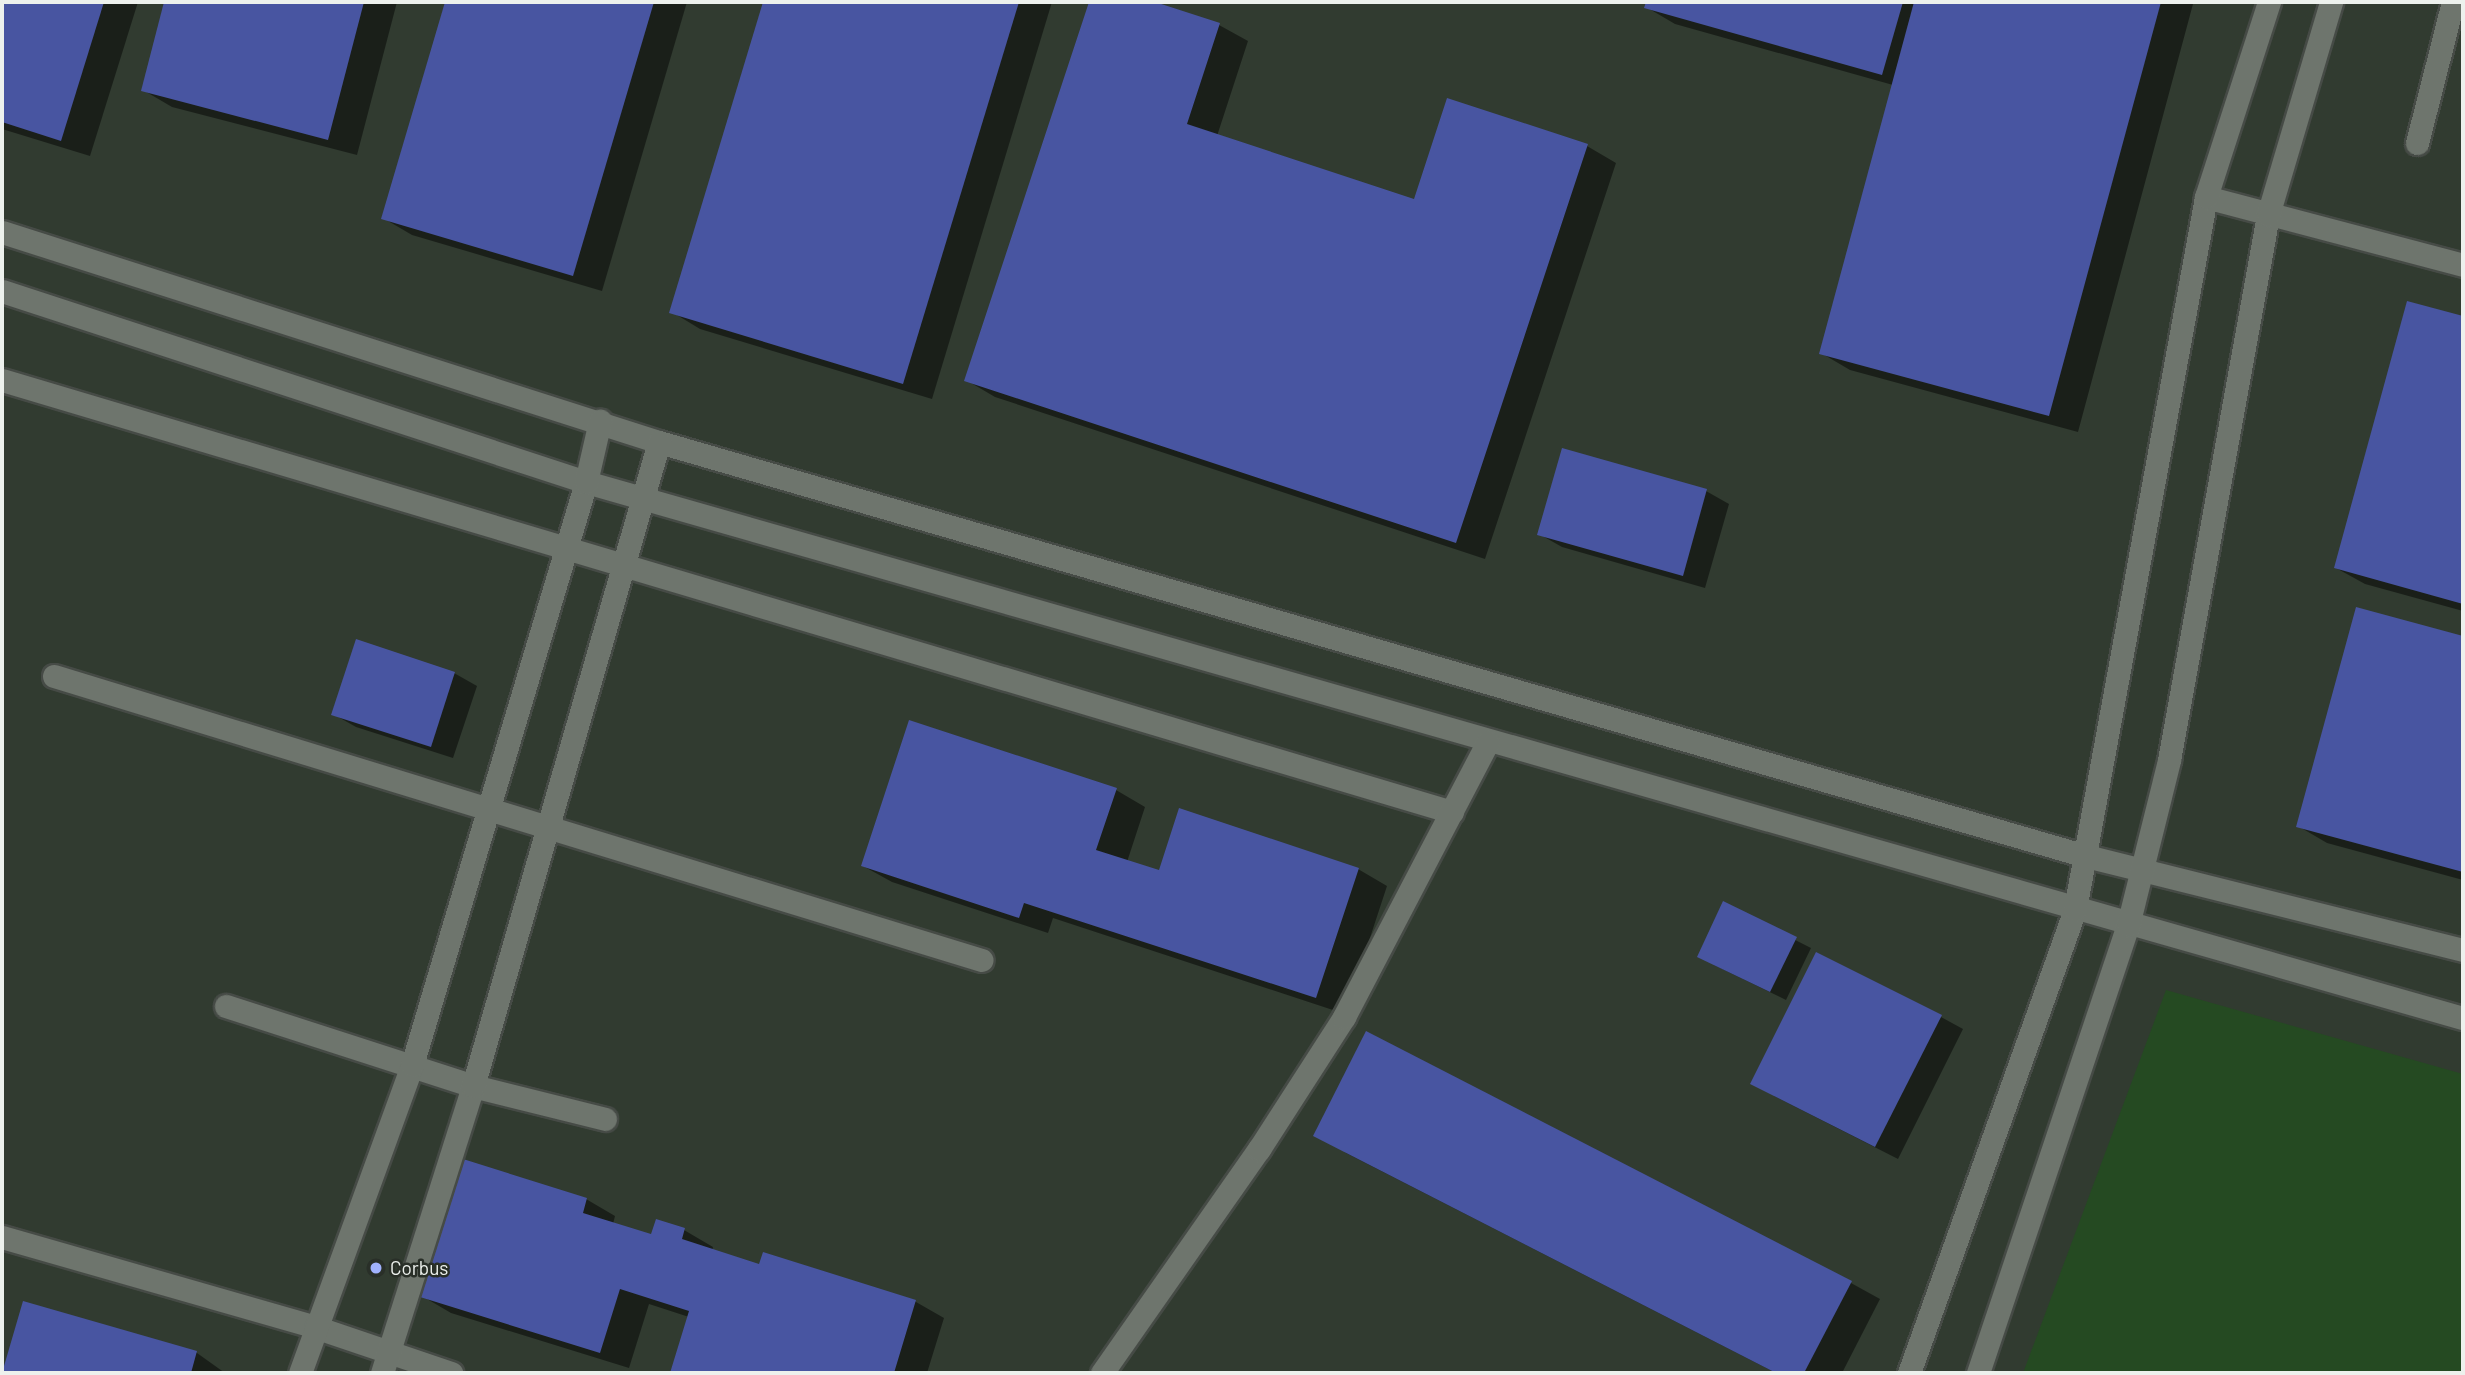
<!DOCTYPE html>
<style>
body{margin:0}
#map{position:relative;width:2465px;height:1375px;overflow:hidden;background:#292f28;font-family:Barlow,sans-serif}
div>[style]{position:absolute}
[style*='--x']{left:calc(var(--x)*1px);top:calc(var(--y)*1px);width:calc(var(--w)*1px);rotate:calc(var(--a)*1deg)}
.built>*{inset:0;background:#313b30}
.green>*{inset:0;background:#254a22}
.shadow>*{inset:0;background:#0007}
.building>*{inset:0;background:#4855a1}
.roads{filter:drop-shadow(2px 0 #464b46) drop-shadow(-2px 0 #464b46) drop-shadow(0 2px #464b46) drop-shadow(0 -2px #464b46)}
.service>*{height:23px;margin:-11.5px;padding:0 11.5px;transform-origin:11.5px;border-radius:11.5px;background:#6e756d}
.dots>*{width:19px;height:19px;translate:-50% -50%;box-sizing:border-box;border:4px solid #292f28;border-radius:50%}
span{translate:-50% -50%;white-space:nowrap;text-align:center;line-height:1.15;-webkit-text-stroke:5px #292f28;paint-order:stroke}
.poi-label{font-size:19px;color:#edf1ed}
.left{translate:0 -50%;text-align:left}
.frame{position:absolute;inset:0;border:4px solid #edf1ed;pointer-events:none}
</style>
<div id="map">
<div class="built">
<i style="clip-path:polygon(2px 2px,2463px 2px,2463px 1373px,2px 1373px)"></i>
</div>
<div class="green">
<i style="clip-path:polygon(2166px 990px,2463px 1074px,2463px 1373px,2023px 1373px)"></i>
</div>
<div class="shadow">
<i style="clip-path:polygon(2px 2px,138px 2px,90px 156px,2px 129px)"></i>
<i style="clip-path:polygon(166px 2px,397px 2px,357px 155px,172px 107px,143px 90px)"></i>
<i style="clip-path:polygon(447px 2px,687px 2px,602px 291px,412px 235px,383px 218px)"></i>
<i style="clip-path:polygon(765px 2px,1052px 2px,932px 399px,700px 329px,672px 312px)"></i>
<i style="clip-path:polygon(1091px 2px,1149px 2px,1219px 25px,1248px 41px,1217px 136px,1415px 201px,1587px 146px,1616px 163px,1485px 559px,995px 397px,966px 380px)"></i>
<i style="clip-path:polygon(1647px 2px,2193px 4px,2078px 432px,1850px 370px,1821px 353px,1893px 85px,1675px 24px,1646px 7px)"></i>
<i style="clip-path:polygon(2408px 303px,2463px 318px,2463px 611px,2365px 584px,2336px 568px)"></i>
<i style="clip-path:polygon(1706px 491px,1729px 504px,1705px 588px,1562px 547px,1539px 534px)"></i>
<i style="clip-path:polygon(2357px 609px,2463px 638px,2463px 880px,2327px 843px,2298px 826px)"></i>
<i style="clip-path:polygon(454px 673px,477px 686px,453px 758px,356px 727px,333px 714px)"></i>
<i style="clip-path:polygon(1116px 790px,1145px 807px,1127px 862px,1160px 872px,1358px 869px,1387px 886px,1345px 1014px,1053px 918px,1048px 933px,892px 882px,863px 866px)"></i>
<i style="clip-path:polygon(1724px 904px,1811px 948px,1786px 1000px,1714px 965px)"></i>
<i style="clip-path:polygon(1941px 1017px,1963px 1029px,1898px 1159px,1774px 1096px)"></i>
<i style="clip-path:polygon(1344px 1152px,1851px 1283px,1880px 1299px,1842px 1373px,1776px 1373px)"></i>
<i style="clip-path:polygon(586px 1199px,615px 1216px,613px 1224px,652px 1236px,684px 1230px,713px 1247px,712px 1251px,760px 1266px,764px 1254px,916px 1302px,944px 1318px,927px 1373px,672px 1373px,689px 1317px,649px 1304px,629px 1368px,451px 1313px,422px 1296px)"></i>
<i style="clip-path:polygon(24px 1303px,197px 1353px,225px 1373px,3px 1373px)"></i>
</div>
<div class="building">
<i style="clip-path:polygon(2px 2px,104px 2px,61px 141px,2px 122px)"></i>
<i style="clip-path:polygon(164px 2px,364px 2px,328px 140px,141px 91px)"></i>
<i style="clip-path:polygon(445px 2px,654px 2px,573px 276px,381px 219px)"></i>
<i style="clip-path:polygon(763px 2px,1019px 2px,903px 384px,669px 313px)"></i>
<i style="clip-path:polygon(1089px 2px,1155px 2px,1220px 23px,1187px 124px,1414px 199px,1447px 98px,1588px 144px,1456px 543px,964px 381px)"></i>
<i style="clip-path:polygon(1646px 2px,1903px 2px,1882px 75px,1644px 8px)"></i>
<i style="clip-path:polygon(1914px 2px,2161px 2px,2049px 416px,1819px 354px)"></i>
<i style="clip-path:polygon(2407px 301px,2463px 316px,2463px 604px,2334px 568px)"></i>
<i style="clip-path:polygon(1562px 448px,1707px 489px,1683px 576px,1537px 535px)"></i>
<i style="clip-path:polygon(2356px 607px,2463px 636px,2463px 872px,2296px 827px)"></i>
<i style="clip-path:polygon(356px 639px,455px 672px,431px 747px,331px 715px)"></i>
<i style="clip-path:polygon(909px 720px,1117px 788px,1096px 850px,1159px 870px,1179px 808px,1359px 868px,1316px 998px,1024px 903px,1019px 918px,861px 866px)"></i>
<i style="clip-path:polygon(1723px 901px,1797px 937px,1770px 992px,1697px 957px)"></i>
<i style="clip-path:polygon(1816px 952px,1942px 1015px,1875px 1147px,1750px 1084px)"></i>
<i style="clip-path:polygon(1366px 1031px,1852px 1281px,1804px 1373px,1776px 1373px,1313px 1136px)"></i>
<i style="clip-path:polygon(463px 1159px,587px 1198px,583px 1213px,651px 1234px,656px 1219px,685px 1228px,682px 1239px,759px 1264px,763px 1252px,916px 1300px,894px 1373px,670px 1373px,689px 1311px,620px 1289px,600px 1353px,420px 1297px)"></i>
<i style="clip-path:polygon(23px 1301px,197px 1351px,191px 1373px,2px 1373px)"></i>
</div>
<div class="roads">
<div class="service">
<i style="--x:2417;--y:143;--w:146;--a:-75.7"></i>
<i style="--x:2206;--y:197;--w:266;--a:14.8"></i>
<i style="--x:2;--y:232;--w:690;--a:17.73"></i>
<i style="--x:659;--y:442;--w:1486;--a:16.18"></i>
<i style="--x:2086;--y:856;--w:389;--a:14"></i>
<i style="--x:2;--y:291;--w:614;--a:18.11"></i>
<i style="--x:586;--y:482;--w:1952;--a:15.94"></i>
<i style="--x:2;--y:380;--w:1513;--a:16.59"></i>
<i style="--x:54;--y:676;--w:970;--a:17.02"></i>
<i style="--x:226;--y:1006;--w:260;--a:17.9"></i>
<i style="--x:473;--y:1086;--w:136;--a:14"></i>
<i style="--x:2;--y:1237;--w:326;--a:16"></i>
<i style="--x:315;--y:1327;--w:144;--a:18.7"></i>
<i style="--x:300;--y:1373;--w:328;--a:-70"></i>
<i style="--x:412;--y:1065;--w:608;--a:-73.38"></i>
<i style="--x:586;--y:482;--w:63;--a:-77.1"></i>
<i style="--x:382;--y:1373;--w:301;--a:-72.4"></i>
<i style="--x:473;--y:1086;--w:670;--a:-73.89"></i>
<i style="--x:1102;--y:1373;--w:274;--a:-55"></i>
<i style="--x:1259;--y:1149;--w:157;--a:-57.2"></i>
<i style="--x:1344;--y:1017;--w:310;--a:-62.4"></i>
<i style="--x:1909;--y:1373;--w:493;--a:-70.3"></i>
<i style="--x:2075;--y:909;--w:724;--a:-79.57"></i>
<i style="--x:2206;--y:197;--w:205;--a:-72.1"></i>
<i style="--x:1978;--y:1373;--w:472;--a:-71.5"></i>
<i style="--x:2128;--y:925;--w:170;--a:-76"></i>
<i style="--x:2169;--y:760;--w:554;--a:-79.7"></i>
<i style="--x:2268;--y:215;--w:222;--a:-73.5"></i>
</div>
</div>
<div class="dots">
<i style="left:376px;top:1268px;background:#a1b2fd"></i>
</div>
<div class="poi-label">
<span class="left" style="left:390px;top:1268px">Corbus</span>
</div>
<div class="frame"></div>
</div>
